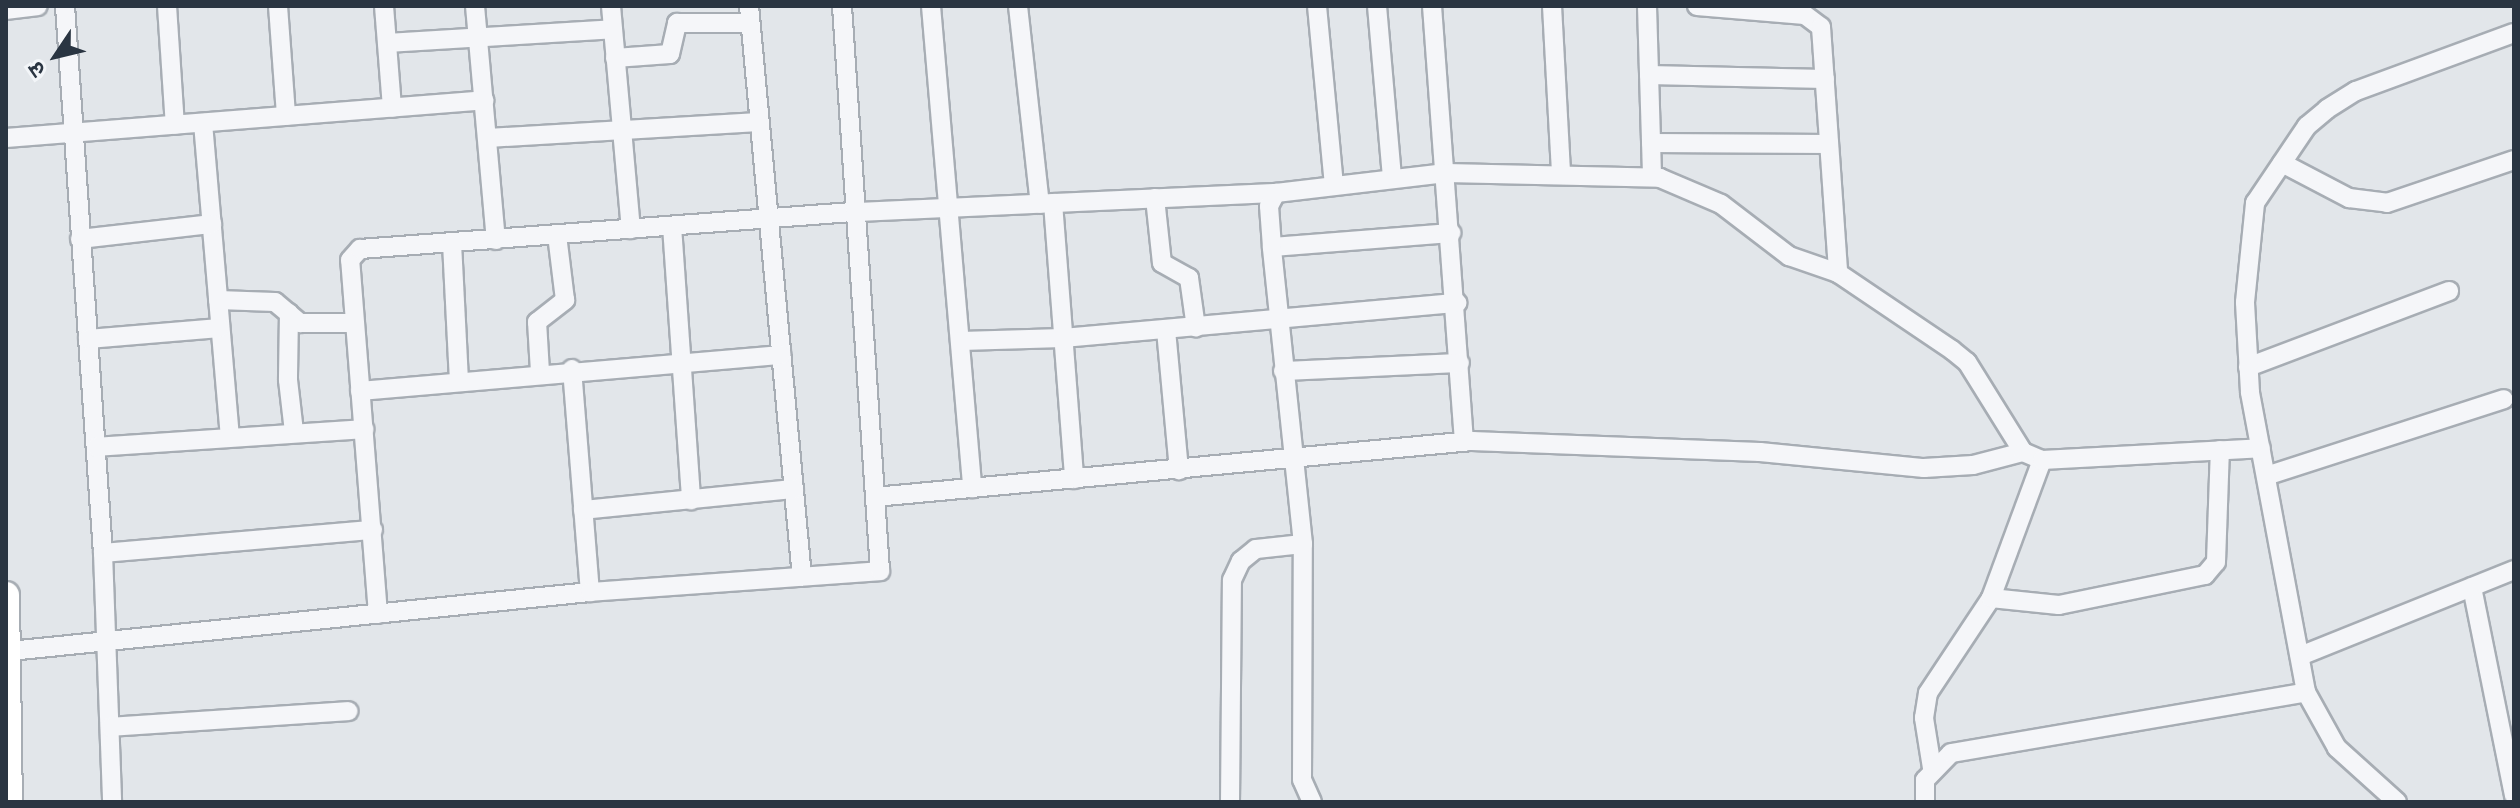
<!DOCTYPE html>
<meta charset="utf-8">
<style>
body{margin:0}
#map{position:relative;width:2520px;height:808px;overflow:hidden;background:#e2e6ea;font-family:Inter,"Noto Sans Devanagari",sans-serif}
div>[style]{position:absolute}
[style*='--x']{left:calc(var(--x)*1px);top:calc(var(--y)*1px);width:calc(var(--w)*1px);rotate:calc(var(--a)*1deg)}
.roads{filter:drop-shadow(2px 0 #a7adb4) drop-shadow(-2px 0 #a7adb4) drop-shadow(0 2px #a7adb4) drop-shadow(0 -2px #a7adb4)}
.street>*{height:18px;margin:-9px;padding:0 9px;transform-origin:9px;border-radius:9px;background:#f5f6f9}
.secondary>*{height:26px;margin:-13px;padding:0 13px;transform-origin:13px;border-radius:13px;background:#fff}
span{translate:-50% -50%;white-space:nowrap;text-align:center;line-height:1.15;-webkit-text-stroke:6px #f2f5f8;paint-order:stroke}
.frame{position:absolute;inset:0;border:8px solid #2a3542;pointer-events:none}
.north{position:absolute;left:16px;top:16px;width:80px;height:80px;-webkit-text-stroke:6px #f2f5f8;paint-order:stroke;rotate:235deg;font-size:22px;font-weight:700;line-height:32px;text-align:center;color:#2a3542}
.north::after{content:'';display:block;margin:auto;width:28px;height:36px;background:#2a3542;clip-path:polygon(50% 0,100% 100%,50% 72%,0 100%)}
</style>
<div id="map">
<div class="roads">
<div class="street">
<i style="--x:65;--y:6;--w:548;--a:86.03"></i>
<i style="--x:103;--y:553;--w:249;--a:87.9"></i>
<i style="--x:167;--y:6;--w:119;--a:86.2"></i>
<i style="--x:278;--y:6;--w:110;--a:85.8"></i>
<i style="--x:384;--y:6;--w:102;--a:85.5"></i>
<i style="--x:475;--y:6;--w:235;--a:84.9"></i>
<i style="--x:611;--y:6;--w:224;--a:84.9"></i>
<i style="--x:749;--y:6;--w:573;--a:84.7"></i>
<i style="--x:931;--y:6;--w:484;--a:85.1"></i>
<i style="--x:1018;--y:6;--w:199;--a:83.7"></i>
<i style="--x:1317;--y:6;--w:180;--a:84.6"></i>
<i style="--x:1377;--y:6;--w:173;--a:85"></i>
<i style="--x:1432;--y:6;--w:437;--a:85.8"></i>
<i style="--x:1552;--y:6;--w:167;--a:86.9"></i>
<i style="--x:1647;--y:6;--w:170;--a:88.3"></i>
<i style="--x:1697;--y:6;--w:108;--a:4.8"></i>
<i style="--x:1805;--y:15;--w:20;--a:37"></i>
<i style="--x:1821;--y:27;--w:247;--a:86"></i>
<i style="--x:6;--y:10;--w:32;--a:-7"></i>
<i style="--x:387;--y:43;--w:226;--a:-3.5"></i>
<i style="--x:615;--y:58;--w:55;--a:-4.2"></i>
<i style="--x:670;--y:54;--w:32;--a:-77"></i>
<i style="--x:677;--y:23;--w:73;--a:0"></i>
<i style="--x:1649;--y:75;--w:176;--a:1.3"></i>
<i style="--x:203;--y:123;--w:315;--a:85.1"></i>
<i style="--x:6;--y:138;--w:480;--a:-4.5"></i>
<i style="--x:488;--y:138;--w:271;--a:-3.4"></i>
<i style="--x:1651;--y:143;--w:178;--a:0.3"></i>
<i style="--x:2282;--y:163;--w:76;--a:27.6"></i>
<i style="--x:2349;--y:198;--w:38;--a:7"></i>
<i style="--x:2387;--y:203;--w:134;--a:-18.7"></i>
<i style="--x:1155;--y:198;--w:65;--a:83.9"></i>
<i style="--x:1162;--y:263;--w:31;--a:29"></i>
<i style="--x:1189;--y:278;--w:50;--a:82"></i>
<i style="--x:1053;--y:203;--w:277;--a:85.6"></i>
<i style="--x:672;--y:226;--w:275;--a:86"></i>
<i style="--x:80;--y:239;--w:133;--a:-6.5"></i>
<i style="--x:452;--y:243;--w:136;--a:87.1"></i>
<i style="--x:1272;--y:247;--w:180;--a:-4.5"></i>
<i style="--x:218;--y:300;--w:57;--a:2"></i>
<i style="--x:275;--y:302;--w:33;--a:40"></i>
<i style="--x:300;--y:323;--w:54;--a:0"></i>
<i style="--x:289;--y:313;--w:67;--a:90.9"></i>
<i style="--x:288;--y:380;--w:52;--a:83.4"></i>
<i style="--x:1166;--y:330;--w:141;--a:84.7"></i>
<i style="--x:88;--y:339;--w:132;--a:-4.8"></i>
<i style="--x:961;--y:341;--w:102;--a:-1.7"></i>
<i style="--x:1063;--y:338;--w:396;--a:-5.1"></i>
<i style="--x:2248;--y:367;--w:215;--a:-20.7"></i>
<i style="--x:572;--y:369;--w:224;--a:85.4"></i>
<i style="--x:1283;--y:371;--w:177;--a:-2.6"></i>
<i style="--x:540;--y:372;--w:50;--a:-93.4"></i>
<i style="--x:537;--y:322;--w:36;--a:-38"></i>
<i style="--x:565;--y:300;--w:65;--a:-97"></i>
<i style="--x:360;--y:391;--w:423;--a:-4.9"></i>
<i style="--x:96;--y:447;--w:269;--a:-3.8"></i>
<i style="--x:2266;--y:476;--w:250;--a:-17.9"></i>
<i style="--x:875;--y:497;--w:600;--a:-5.36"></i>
<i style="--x:1472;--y:441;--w:288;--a:2.2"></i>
<i style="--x:1760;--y:452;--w:165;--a:5.6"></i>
<i style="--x:1924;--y:468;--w:49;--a:-3.5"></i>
<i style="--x:1973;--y:465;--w:52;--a:-14.6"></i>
<i style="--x:583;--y:510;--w:212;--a:-5.7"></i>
<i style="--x:103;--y:553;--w:271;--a:-4.9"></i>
<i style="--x:2472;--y:587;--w:213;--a:78.6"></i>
<i style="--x:1991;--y:598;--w:68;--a:5.9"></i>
<i style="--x:2059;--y:605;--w:149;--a:-11.6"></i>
<i style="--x:2205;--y:575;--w:17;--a:-50"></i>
<i style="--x:2216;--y:562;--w:112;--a:-88"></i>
<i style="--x:378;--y:614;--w:355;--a:-94.5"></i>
<i style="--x:350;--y:260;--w:15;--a:-48"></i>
<i style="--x:360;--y:249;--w:497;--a:-4.3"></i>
<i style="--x:856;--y:212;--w:420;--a:-2.6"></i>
<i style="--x:10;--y:651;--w:583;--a:-5.81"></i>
<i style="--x:590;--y:592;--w:291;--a:-4.1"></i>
<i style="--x:880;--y:571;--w:566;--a:-93.85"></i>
<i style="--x:2300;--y:656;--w:231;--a:-21.9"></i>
<i style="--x:110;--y:727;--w:239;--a:-3.8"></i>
<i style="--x:1932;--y:768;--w:51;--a:-99.1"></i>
<i style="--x:1924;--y:718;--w:25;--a:-81"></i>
<i style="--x:1928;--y:693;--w:114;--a:-56.4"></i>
<i style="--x:1991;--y:598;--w:147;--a:-69.7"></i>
<i style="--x:1230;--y:802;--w:222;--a:-89.5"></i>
<i style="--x:1232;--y:580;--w:21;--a:-65"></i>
<i style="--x:1241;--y:561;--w:19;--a:-39"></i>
<i style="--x:1256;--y:549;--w:47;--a:-6.1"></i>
<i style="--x:1312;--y:802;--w:24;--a:-114"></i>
<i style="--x:1302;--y:780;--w:236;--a:-89.8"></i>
<i style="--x:1303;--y:544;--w:299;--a:-96"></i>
<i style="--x:1272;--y:247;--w:41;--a:-94.2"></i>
<i style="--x:1269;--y:206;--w:15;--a:-62"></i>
<i style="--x:1276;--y:193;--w:171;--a:-6.7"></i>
<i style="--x:1446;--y:173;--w:214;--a:1.3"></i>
<i style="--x:1660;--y:178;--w:66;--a:23.1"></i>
<i style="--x:1721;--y:204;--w:86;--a:37.4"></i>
<i style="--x:1789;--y:256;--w:52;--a:19.1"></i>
<i style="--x:1838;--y:273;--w:138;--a:34"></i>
<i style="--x:1952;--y:350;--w:19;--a:39"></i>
<i style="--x:1967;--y:362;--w:106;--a:58.1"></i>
<i style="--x:2023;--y:452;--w:21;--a:23"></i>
<i style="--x:2042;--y:460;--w:219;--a:-3.1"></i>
<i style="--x:1925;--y:802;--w:22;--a:-90"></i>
<i style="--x:1925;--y:780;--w:37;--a:-46"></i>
<i style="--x:1951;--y:753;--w:360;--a:-9.7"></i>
<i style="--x:2397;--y:802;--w:81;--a:-138"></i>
<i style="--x:2337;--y:748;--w:64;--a:-119"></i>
<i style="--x:2306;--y:692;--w:305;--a:-100.6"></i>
<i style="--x:2250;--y:392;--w:90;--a:-93.2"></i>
<i style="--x:2245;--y:302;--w:100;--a:-84.2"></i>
<i style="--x:2255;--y:203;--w:93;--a:-56"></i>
<i style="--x:2307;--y:126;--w:26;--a:-40"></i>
<i style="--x:2327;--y:109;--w:34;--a:-32"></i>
<i style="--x:2356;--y:91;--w:168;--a:-20.2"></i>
</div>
<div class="secondary">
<i style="--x:6;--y:595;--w:207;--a:89.2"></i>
</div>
</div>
<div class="frame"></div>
<div class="north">उ</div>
</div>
